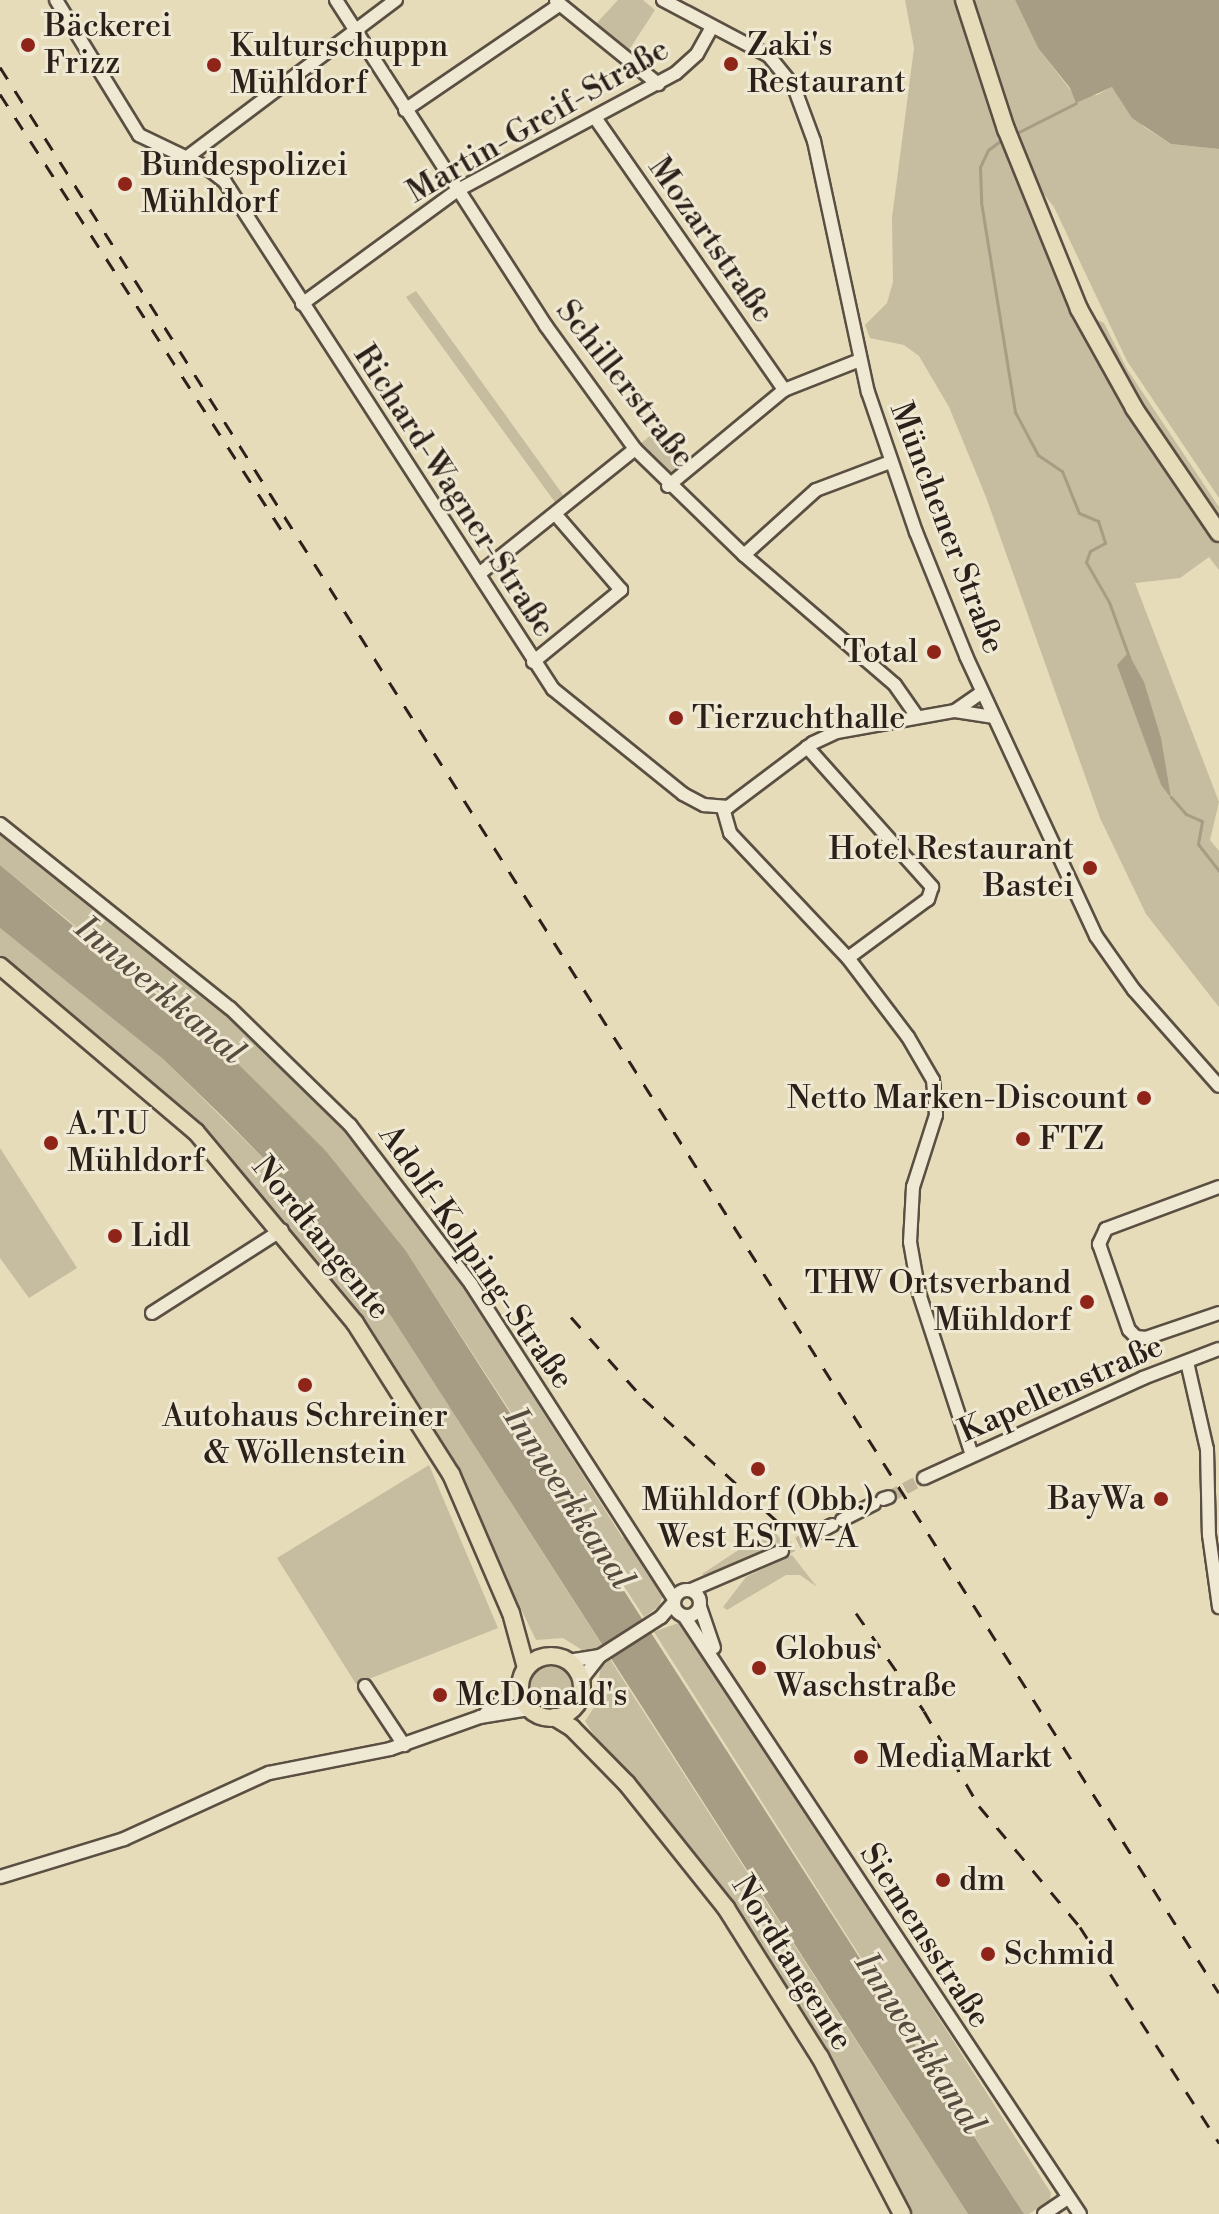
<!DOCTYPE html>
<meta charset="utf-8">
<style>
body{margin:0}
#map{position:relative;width:1219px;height:2214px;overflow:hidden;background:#e6dcba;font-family:"Libre Bodoni",serif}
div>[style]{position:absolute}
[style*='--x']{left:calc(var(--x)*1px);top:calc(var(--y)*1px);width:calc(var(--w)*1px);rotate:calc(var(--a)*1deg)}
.green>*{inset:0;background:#c6bc9f}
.round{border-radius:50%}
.water>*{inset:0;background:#a79c84}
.stream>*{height:3px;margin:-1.5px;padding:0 1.5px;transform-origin:1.5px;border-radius:1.5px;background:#a79c84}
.minor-tunnel>*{height:12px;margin-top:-6px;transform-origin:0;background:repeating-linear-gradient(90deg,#c1b69a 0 12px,transparent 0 18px)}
.roads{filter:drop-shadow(2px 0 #5a4f42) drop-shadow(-2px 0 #5a4f42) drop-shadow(0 2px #5a4f42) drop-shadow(0 -2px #5a4f42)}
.minor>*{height:12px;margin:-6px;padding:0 6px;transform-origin:6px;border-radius:6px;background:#efe8d2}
.minor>.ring{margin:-6px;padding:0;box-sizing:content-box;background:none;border:12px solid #efe8d2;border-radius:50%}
.major>*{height:16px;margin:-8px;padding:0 8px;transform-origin:8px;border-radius:8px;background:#e6dcba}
.major>.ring{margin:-8px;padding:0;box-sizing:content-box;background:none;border:16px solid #e6dcba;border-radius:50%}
.rail>*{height:3px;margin-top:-1.5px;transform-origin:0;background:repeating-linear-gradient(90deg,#2c201a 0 14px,transparent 0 28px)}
.dots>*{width:22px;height:22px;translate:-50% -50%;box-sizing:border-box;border:4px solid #efe8d2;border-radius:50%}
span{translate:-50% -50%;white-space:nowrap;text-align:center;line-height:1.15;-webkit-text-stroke:6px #efe8d2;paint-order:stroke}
.poi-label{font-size:32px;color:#2c201a}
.left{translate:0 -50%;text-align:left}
.right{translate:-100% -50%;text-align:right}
.street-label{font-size:32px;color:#2c201a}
.water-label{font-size:34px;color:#574b3f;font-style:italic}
</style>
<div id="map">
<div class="green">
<i style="clip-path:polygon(618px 0,643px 0,655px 10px,629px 50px,594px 26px)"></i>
<i style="clip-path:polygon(evenodd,905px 0,959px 0,1034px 226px,1079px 325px,1156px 457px,1219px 544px,1219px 570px,1209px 557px,1180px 578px,1135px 583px,1219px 802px,1210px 840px,1219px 851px,1219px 1007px,1146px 914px,1100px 818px,986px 497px,949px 407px,919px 356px,904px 345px,870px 338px,865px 325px,887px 303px,893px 282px,892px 218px,914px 48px,905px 0,1123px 680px,1152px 714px,1170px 796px,1161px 785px,1123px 680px)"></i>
<i style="clip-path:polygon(971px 0,1015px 0,1038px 48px,1075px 96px,1097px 95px,1112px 87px,1144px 127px,1171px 144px,1219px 149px,1219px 498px,1127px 361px,1054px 207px,1035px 183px,1014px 135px)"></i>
<i style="clip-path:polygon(416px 291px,566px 499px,557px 505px,406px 297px)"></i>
<i style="clip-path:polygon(1096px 319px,1104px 323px,1127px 369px,1219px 507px,1219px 522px,1146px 416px)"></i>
<i style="clip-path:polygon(662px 426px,690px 461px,668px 475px,640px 444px)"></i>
<i style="clip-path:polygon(0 830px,267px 1048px,373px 1160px,437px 1244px,622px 1537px,630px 1539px,663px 1595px,659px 1606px,644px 1617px,406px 1251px,326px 1151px,168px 1001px,0 865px)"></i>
<i style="clip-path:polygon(0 928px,163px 1059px,271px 1166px,391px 1316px,602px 1645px,587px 1653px,563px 1638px,536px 1640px,436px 1435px,337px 1287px,194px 1123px,0 960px)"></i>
<i style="clip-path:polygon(0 1148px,77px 1268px,29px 1298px,0 1258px)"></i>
<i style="clip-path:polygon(429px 1465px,498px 1628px,356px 1684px,277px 1558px)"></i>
<i style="clip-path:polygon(772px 1528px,782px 1541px,710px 1579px,702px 1574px)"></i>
<i style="clip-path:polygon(792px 1555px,817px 1587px,800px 1575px,786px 1575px,727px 1610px,723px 1607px,746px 1577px)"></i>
<i style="clip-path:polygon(678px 1623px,690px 1631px,1051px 2193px,1050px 2200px,1029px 2214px,1024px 2214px,654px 1632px)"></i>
<i style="clip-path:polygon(610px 1659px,636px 1700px,968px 2214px,912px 2214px,835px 2072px,590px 1729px,585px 1721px,597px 1703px,600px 1669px)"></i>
<i class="round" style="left:527px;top:1663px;width:48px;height:48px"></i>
</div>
<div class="water">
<i style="clip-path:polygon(1015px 0,1219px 0,1219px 149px,1171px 144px,1132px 118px,1112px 87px,1076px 103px,1070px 88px,1038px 48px)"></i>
<i style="clip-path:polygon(1128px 653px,1144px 682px,1161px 738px,1171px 798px,1161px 785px,1117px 665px)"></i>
<i style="clip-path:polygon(0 865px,229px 1055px,326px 1151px,406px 1251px,1024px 2214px,968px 2214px,391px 1316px,271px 1166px,224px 1118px,163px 1059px,0 928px)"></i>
</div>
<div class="stream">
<i style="--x:1015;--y:134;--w:68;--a:-26.9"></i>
<i style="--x:1004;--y:138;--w:20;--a:143"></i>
<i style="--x:988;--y:150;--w:19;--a:115"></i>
<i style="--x:980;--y:167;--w:35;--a:88"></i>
<i style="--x:981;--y:202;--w:213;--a:80.8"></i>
<i style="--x:1015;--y:412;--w:49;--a:61.9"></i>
<i style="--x:1038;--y:455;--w:29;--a:34"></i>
<i style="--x:1062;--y:471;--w:45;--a:68"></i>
<i style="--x:1079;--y:513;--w:21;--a:23"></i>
<i style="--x:1098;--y:521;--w:23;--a:72"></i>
<i style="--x:1105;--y:543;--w:17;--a:152"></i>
<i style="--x:1090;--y:551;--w:12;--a:110"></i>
<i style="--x:1086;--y:562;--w:46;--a:60.1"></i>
<i style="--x:1109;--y:602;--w:59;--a:70"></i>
<i style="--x:1171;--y:797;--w:23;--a:49"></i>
<i style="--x:1186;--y:814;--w:17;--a:24"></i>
<i style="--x:1202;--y:821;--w:23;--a:100"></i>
<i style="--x:1198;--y:844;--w:34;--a:52"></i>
</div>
<div class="minor-tunnel">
<i style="--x:889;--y:1497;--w:40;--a:-28"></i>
<i style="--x:782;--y:1551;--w:42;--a:-27.2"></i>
</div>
<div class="roads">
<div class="minor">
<i style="--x:56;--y:0;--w:158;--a:58.4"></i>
<i style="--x:139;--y:135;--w:74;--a:25.5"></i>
<i style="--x:206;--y:167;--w:24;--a:38"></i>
<i style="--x:225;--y:182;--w:604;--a:57.1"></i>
<i style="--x:553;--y:689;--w:167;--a:38.9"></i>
<i style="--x:683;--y:794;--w:24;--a:28"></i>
<i style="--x:704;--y:805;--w:24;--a:5"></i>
<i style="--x:728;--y:807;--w:106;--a:-37"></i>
<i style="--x:813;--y:743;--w:26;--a:-25"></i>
<i style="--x:837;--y:732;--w:120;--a:-10.1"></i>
<i style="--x:955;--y:711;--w:38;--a:9"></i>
<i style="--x:336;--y:0;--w:388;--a:57.2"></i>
<i style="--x:546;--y:326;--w:152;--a:54.1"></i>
<i style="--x:635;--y:449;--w:152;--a:44.2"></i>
<i style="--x:744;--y:555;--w:199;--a:40.7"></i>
<i style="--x:895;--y:685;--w:39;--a:55"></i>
<i style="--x:663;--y:0;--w:120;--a:27.8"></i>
<i style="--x:769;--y:56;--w:40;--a:51"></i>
<i style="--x:794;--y:87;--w:58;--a:69.7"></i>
<i style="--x:814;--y:141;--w:257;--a:77.9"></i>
<i style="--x:868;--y:392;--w:148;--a:71.1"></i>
<i style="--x:916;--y:532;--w:134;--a:68"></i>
<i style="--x:966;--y:656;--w:309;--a:65.1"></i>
<i style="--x:1096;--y:936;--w:66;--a:54.9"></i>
<i style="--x:1134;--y:990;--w:128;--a:48.5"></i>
<i style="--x:556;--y:1;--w:132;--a:39.1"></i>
<i style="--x:405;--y:110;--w:186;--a:-34.3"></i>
<i style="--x:596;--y:119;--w:330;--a:55.2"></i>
<i style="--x:186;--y:158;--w:263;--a:-37"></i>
<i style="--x:302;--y:304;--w:193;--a:-36.2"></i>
<i style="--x:458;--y:190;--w:247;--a:-28.2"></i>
<i style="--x:676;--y:73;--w:28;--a:-42"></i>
<i style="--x:697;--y:54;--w:29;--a:-61"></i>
<i style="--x:668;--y:486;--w:151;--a:-39.6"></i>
<i style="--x:784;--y:390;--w:82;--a:-21.5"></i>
<i style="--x:744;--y:555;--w:97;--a:-42.1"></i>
<i style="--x:816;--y:490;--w:79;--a:-20.7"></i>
<i style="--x:479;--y:574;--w:200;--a:-38.7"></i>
<i style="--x:533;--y:662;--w:114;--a:-39.3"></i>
<i style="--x:621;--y:590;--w:99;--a:-130.9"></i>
<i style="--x:955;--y:711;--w:33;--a:-35"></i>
<i style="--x:807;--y:747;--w:188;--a:48.2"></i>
<i style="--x:932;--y:887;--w:13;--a:108"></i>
<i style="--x:928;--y:899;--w:99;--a:143.6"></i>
<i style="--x:723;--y:808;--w:26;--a:74"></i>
<i style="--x:730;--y:833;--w:172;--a:46.7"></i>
<i style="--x:848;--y:958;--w:99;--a:52.8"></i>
<i style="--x:908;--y:1037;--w:50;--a:59.8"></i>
<i style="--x:933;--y:1080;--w:35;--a:85"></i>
<i style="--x:936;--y:1115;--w:76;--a:107.7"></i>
<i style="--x:913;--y:1187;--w:55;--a:93.1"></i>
<i style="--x:910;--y:1242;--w:52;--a:80"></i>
<i style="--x:919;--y:1293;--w:170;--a:71.9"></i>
<i style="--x:0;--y:824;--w:295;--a:38.7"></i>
<i style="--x:230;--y:1008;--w:168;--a:44.3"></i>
<i style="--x:350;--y:1125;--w:200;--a:52.7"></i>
<i style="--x:471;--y:1284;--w:375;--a:57.2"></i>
<i style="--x:1219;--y:1187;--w:121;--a:159.6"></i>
<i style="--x:1106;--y:1229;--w:17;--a:115"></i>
<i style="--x:1099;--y:1244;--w:91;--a:70.8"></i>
<i style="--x:1129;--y:1330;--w:10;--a:45"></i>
<i style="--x:1136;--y:1337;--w:10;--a:6"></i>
<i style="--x:1146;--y:1338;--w:77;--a:-18.9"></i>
<i style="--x:152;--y:1313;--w:154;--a:-32.6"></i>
<i style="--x:1187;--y:1362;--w:89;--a:77.1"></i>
<i style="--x:1207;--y:1449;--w:86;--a:88.7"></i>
<i style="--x:1209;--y:1535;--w:73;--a:82.1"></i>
<i style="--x:924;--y:1478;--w:241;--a:-24.5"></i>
<i style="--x:1143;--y:1378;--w:81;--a:-20.9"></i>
<i style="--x:883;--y:1499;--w:6;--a:-18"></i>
<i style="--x:842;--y:1520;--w:36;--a:-27"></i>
<i style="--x:819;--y:1532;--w:15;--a:-28"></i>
<i class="ring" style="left:674px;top:1590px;width:14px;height:14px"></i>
<i style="--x:691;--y:1590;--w:99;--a:-23.2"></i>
<i style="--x:700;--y:1607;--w:43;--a:71.1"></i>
<i style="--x:684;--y:1616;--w:717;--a:56.49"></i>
<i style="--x:568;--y:1661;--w:32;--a:-9"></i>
<i style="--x:600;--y:1656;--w:72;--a:-32.6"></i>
<i style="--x:661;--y:1617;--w:20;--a:-49"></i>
<i style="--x:581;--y:1680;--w:31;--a:-52"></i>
<i style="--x:365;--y:1686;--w:71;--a:56.5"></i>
<i style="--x:486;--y:1713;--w:43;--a:-37.4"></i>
<i style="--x:0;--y:1877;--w:130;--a:-17"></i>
<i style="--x:124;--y:1839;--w:159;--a:-24.5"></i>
<i style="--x:269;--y:1773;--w:123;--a:-11.2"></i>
<i style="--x:390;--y:1749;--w:96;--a:-19.6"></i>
<i style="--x:480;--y:1717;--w:51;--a:-9.1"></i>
<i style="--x:1044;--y:2214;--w:29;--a:-34"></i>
</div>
<div class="major">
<i style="--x:964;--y:0;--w:136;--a:72"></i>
<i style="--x:1006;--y:129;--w:194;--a:67.9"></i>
<i style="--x:1079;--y:309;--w:113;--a:60.9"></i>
<i style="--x:1134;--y:408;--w:151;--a:55.8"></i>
<i style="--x:0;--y:966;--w:257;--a:40.3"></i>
<i style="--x:196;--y:1132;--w:249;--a:50.2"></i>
<i style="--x:355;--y:1323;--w:179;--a:57.6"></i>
<i style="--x:451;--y:1474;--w:151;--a:66.7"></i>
<i style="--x:511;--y:1613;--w:57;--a:74.7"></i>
<i class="ring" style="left:520px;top:1656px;width:46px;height:46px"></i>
<i style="--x:554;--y:1717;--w:21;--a:31"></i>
<i style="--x:572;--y:1728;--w:78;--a:45.5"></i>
<i style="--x:627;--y:1784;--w:159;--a:51.4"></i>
<i style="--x:726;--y:1908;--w:176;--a:57.8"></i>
<i style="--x:820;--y:2057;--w:177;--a:62.4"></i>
</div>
</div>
<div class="rail">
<i style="--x:0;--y:67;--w:2279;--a:57.67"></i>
<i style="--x:0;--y:94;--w:531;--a:57.15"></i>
<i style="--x:571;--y:1317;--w:108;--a:48.4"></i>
<i style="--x:643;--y:1398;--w:185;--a:42.6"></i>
<i style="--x:856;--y:1613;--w:119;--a:55.2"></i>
<i style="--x:924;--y:1711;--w:110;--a:59.9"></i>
<i style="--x:979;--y:1806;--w:158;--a:50.1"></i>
<i style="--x:1080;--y:1927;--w:257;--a:57.2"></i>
</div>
<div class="dots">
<i style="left:28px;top:45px;background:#8f2418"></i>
<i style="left:731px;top:64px;background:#8f2418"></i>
<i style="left:214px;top:65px;background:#8f2418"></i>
<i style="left:125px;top:184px;background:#8f2418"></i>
<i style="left:934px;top:652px;background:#8f2418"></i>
<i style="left:676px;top:718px;background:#8f2418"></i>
<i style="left:1090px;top:868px;background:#8f2418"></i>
<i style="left:1144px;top:1098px;background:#8f2418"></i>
<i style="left:1023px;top:1139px;background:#8f2418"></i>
<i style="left:51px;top:1143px;background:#8f2418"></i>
<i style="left:115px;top:1236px;background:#8f2418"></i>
<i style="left:1087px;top:1302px;background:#8f2418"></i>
<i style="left:305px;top:1385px;background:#8f2418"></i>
<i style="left:758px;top:1469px;background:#8f2418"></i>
<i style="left:1161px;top:1499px;background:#8f2418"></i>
<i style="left:759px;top:1668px;background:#8f2418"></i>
<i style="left:440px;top:1695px;background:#8f2418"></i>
<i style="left:861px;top:1757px;background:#8f2418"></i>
<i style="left:943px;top:1880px;background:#8f2418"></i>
<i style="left:988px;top:1954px;background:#8f2418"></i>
</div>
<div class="poi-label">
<span class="left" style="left:44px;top:45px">Bäckerei<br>Frizz</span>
<span class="left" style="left:747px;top:64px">Zaki's<br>Restaurant</span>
<span class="left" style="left:230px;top:65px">Kulturschuppn<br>Mühldorf</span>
<span class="left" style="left:141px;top:184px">Bundespolizei<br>Mühldorf</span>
<span class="right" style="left:918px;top:652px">Total</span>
<span class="left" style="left:692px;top:718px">Tierzuchthalle</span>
<span class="right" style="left:1074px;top:868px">Hotel Restaurant<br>Bastei</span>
<span class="right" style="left:1128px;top:1098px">Netto Marken-Discount</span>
<span class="left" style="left:67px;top:1143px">A.T.U<br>Mühldorf</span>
<span class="left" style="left:1039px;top:1139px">FTZ</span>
<span class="left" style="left:131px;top:1236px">Lidl</span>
<span class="right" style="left:1071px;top:1302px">THW Ortsverband<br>Mühldorf</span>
<span style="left:305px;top:1435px">Autohaus Schreiner<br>&amp; Wöllenstein</span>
<span class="right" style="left:1145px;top:1499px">BayWa</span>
<span style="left:758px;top:1519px">Mühldorf (Obb.)<br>West ESTW-A</span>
<span class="left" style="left:775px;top:1668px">Globus<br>Waschstraße</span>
<span class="left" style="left:456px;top:1695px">McDonald's</span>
<span class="left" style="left:877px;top:1757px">MediaMarkt</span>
<span class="left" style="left:959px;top:1880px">dm</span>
<span class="left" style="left:1004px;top:1954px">Schmid</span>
</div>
<div class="street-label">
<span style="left:538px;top:121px;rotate:-30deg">Martin-Greif-Straße</span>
<span style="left:711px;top:240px;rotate:55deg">Mozartstraße</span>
<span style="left:625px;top:384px;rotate:52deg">Schillerstraße</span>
<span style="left:454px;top:491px;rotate:57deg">Richard-Wagner-Straße</span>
<span style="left:947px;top:528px;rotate:69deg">Münchener Straße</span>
<span style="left:321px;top:1238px;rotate:51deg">Nordtangente</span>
<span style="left:476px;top:1257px;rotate:55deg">Adolf-Kolping-Straße</span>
<span style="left:1061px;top:1389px;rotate:-24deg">Kapellenstraße</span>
<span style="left:925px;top:1936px;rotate:57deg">Siemensstraße</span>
<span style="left:792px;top:1963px;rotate:58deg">Nordtangente</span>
</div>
<div class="water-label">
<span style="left:159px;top:991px;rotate:40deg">Innwerkkanal</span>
<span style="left:568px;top:1499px;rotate:57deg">Innwerkkanal</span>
<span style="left:919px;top:2044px;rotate:57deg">Innwerkkanal</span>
</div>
</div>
